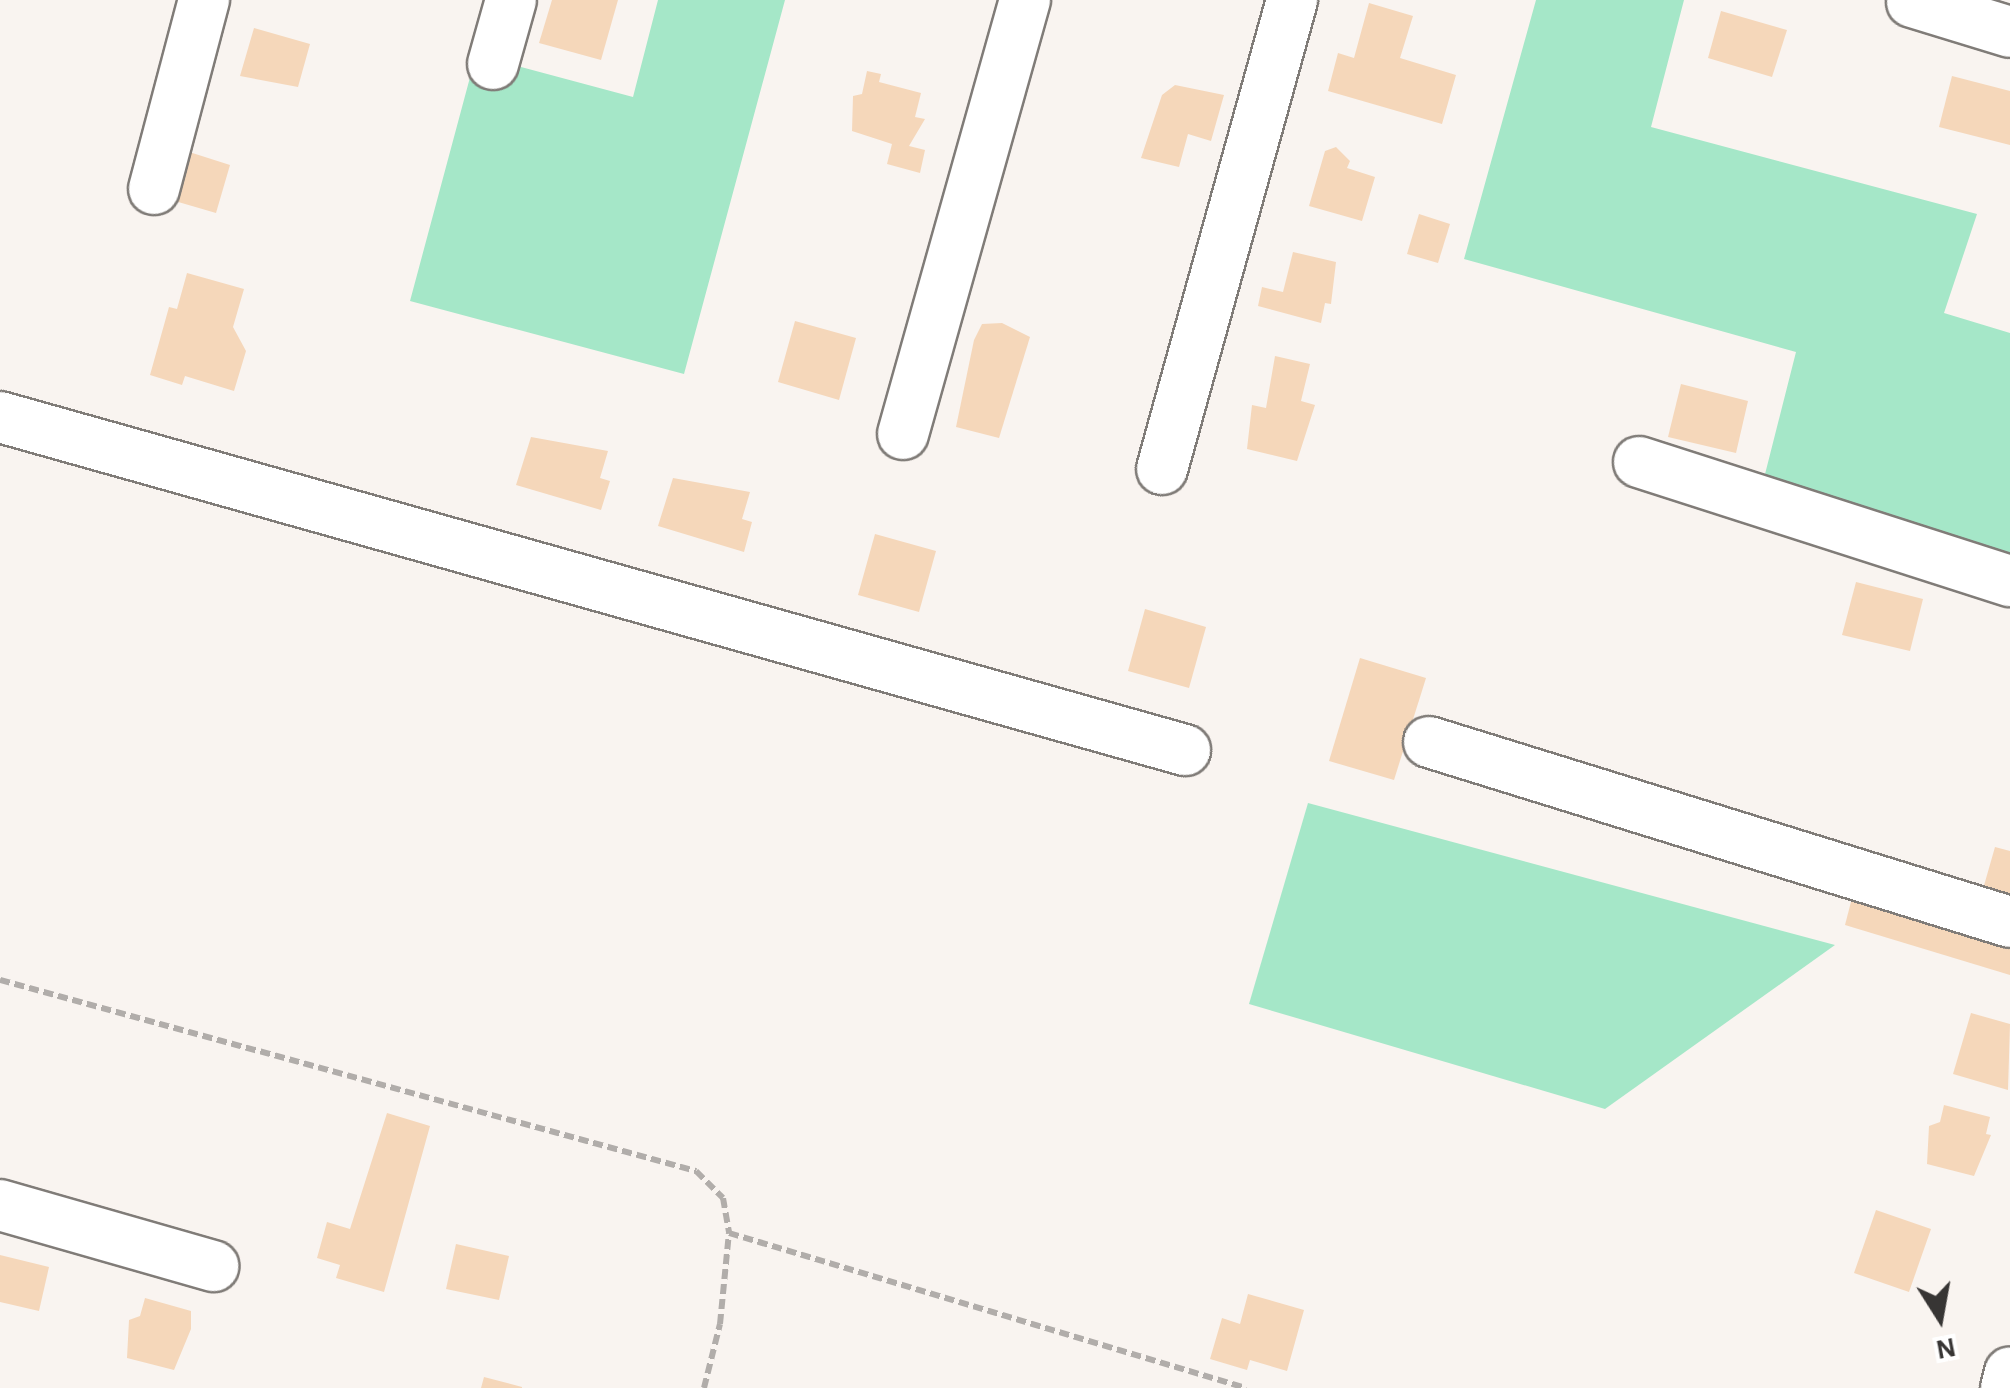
<!DOCTYPE html>
<style>
body{margin:0}
#map{position:relative;width:2010px;height:1388px;overflow:hidden;background:#f9f4f0;font-family:"Alegreya Sans",sans-serif}
div>[style]{position:absolute}
[style*='--x']{left:calc(var(--x)*1px);top:calc(var(--y)*1px);width:calc(var(--w)*1px);rotate:calc(var(--a)*1deg)}
.green>*{inset:0;background:#a5e7c8}
.building>*{inset:0;background:#f5d7ba}
.path>*{height:6px;margin-top:-3px;transform-origin:0;background:repeating-linear-gradient(90deg,#b1adaa 0 10px,transparent 0 15px)}
.roads{filter:drop-shadow(2px 0 #807c78) drop-shadow(-2px 0 #807c78) drop-shadow(0 2px #807c78) drop-shadow(0 -2px #807c78)}
.minor>*{height:50px;margin:-25px;padding:0 25px;transform-origin:25px;border-radius:25px;background:#fff}
span{translate:-50% -50%;white-space:nowrap;text-align:center;line-height:1.15;-webkit-text-stroke:9px #fff;paint-order:stroke}
.north{position:absolute;left:1890px;top:1268px;width:100px;height:100px;-webkit-text-stroke:8px #fff;paint-order:stroke;rotate:169deg;font-size:28px;font-weight:700;line-height:40px;text-align:center;color:#373534}
.north::after{content:'';display:block;margin:auto;width:35px;height:45px;background:#373534;clip-path:polygon(50% 0,100% 100%,50% 72%,0 100%)}
</style>
<div id="map">
<div class="green">
<i style="clip-path:polygon(658px 0,785px 0,684px 374px,410px 301px,476px 55px,633px 97px)"></i>
<i style="clip-path:polygon(1536px 0,1684px 0,1651px 127px,1977px 214px,1944px 313px,2010px 333px,2010px 572px,1761px 490px,1796px 352px,1464px 259px)"></i>
<i style="clip-path:polygon(1308px 803px,1835px 945px,1605px 1109px,1249px 1004px)"></i>
</div>
<div class="building">
<i style="clip-path:polygon(552px 0,618px 0,601px 60px,539px 43px)"></i>
<i style="clip-path:polygon(1369px 3px,1413px 16px,1400px 58px,1456px 75px,1442px 124px,1328px 91px,1338px 53px,1354px 58px)"></i>
<i style="clip-path:polygon(1721px 11px,1787px 30px,1772px 77px,1708px 58px)"></i>
<i style="clip-path:polygon(254px 28px,310px 44px,298px 87px,240px 76px)"></i>
<i style="clip-path:polygon(867px 71px,881px 74px,879px 82px,921px 93px,915px 117px,925px 119px,909px 146px,925px 150px,920px 173px,887px 164px,892px 144px,852px 131px,853px 96px,862px 94px)"></i>
<i style="clip-path:polygon(1952px 76px,2010px 91px,2010px 145px,1939px 127px)"></i>
<i style="clip-path:polygon(1175px 85px,1224px 95px,1211px 141px,1188px 134px,1179px 167px,1141px 158px,1162px 95px)"></i>
<i style="clip-path:polygon(1336px 147px,1350px 161px,1347px 168px,1375px 177px,1362px 221px,1309px 206px,1325px 151px)"></i>
<i style="clip-path:polygon(183px 150px,230px 165px,216px 213px,168px 199px)"></i>
<i style="clip-path:polygon(1419px 214px,1450px 224px,1438px 263px,1407px 254px)"></i>
<i style="clip-path:polygon(1293px 252px,1336px 262px,1331px 304px,1325px 303px,1321px 323px,1258px 306px,1262px 287px,1283px 292px)"></i>
<i style="clip-path:polygon(187px 273px,244px 289px,233px 327px,246px 351px,234px 391px,185px 376px,182px 385px,150px 375px,169px 307px,177px 309px)"></i>
<i style="clip-path:polygon(795px 321px,856px 338px,839px 400px,778px 382px)"></i>
<i style="clip-path:polygon(1002px 323px,1030px 337px,999px 438px,956px 427px,974px 340px,982px 324px)"></i>
<i style="clip-path:polygon(1275px 356px,1310px 364px,1301px 401px,1315px 405px,1297px 461px,1247px 449px,1252px 405px,1266px 408px)"></i>
<i style="clip-path:polygon(1681px 384px,1748px 401px,1736px 453px,1668px 437px)"></i>
<i style="clip-path:polygon(531px 437px,608px 451px,600px 478px,610px 481px,601px 510px,516px 485px)"></i>
<i style="clip-path:polygon(673px 478px,750px 492px,742px 519px,752px 522px,744px 552px,658px 526px)"></i>
<i style="clip-path:polygon(875px 534px,936px 551px,919px 612px,858px 595px)"></i>
<i style="clip-path:polygon(1856px 582px,1923px 599px,1910px 651px,1842px 635px)"></i>
<i style="clip-path:polygon(1145px 609px,1206px 627px,1189px 688px,1128px 671px)"></i>
<i style="clip-path:polygon(1360px 658px,1426px 678px,1394px 780px,1329px 761px)"></i>
<i style="clip-path:polygon(1995px 847px,2010px 851px,2010px 897px,1983px 889px)"></i>
<i style="clip-path:polygon(1853px 894px,2010px 941px,2010px 975px,1845px 925px)"></i>
<i style="clip-path:polygon(1971px 1013px,2010px 1024px,2008px 1090px,1953px 1074px)"></i>
<i style="clip-path:polygon(1944px 1105px,1990px 1117px,1986px 1134px,1991px 1135px,1974px 1176px,1927px 1164px,1929px 1126px,1940px 1122px)"></i>
<i style="clip-path:polygon(387px 1113px,430px 1126px,384px 1292px,336px 1278px,340px 1265px,317px 1258px,327px 1222px,350px 1229px)"></i>
<i style="clip-path:polygon(1876px 1210px,1931px 1229px,1909px 1292px,1854px 1273px)"></i>
<i style="clip-path:polygon(456px 1244px,509px 1256px,499px 1300px,446px 1289px)"></i>
<i style="clip-path:polygon(0 1255px,49px 1267px,39px 1311px,0 1302px)"></i>
<i style="clip-path:polygon(1248px 1294px,1304px 1310px,1287px 1371px,1250px 1360px,1247px 1370px,1210px 1359px,1222px 1318px,1240px 1324px)"></i>
<i style="clip-path:polygon(145px 1298px,191px 1311px,191px 1329px,174px 1370px,127px 1358px,129px 1320px,140px 1316px)"></i>
<i style="clip-path:polygon(484px 1377px,522px 1387px,522px 1388px,481px 1388px)"></i>
</div>
<div class="path">
<i style="--x:0;--y:980;--w:722;--a:15.35"></i>
<i style="--x:696;--y:1171;--w:38;--a:45"></i>
<i style="--x:723;--y:1198;--w:36;--a:80"></i>
<i style="--x:704;--y:1388;--w:66;--a:-76"></i>
<i style="--x:720;--y:1324;--w:91;--a:-84.4"></i>
<i style="--x:729;--y:1233;--w:540;--a:16.69"></i>
</div>
<div class="roads">
<div class="minor">
<i style="--x:1912;--y:2;--w:102;--a:17"></i>
<i style="--x:493;--y:64;--w:66;--a:-74.3"></i>
<i style="--x:154;--y:189;--w:196;--a:-75.2"></i>
<i style="--x:0;--y:417;--w:1231;--a:15.7"></i>
<i style="--x:903;--y:434;--w:451;--a:-74.3"></i>
<i style="--x:1639;--y:462;--w:390;--a:17.8"></i>
<i style="--x:1162;--y:469;--w:487;--a:-74.5"></i>
<i style="--x:1429;--y:742;--w:608;--a:17.21"></i>
<i style="--x:0;--y:1205;--w:222;--a:16"></i>
<i style="--x:2006;--y:1388;--w:16;--a:-76"></i>
</div>
</div>
<div class="north">N</div>
</div>
